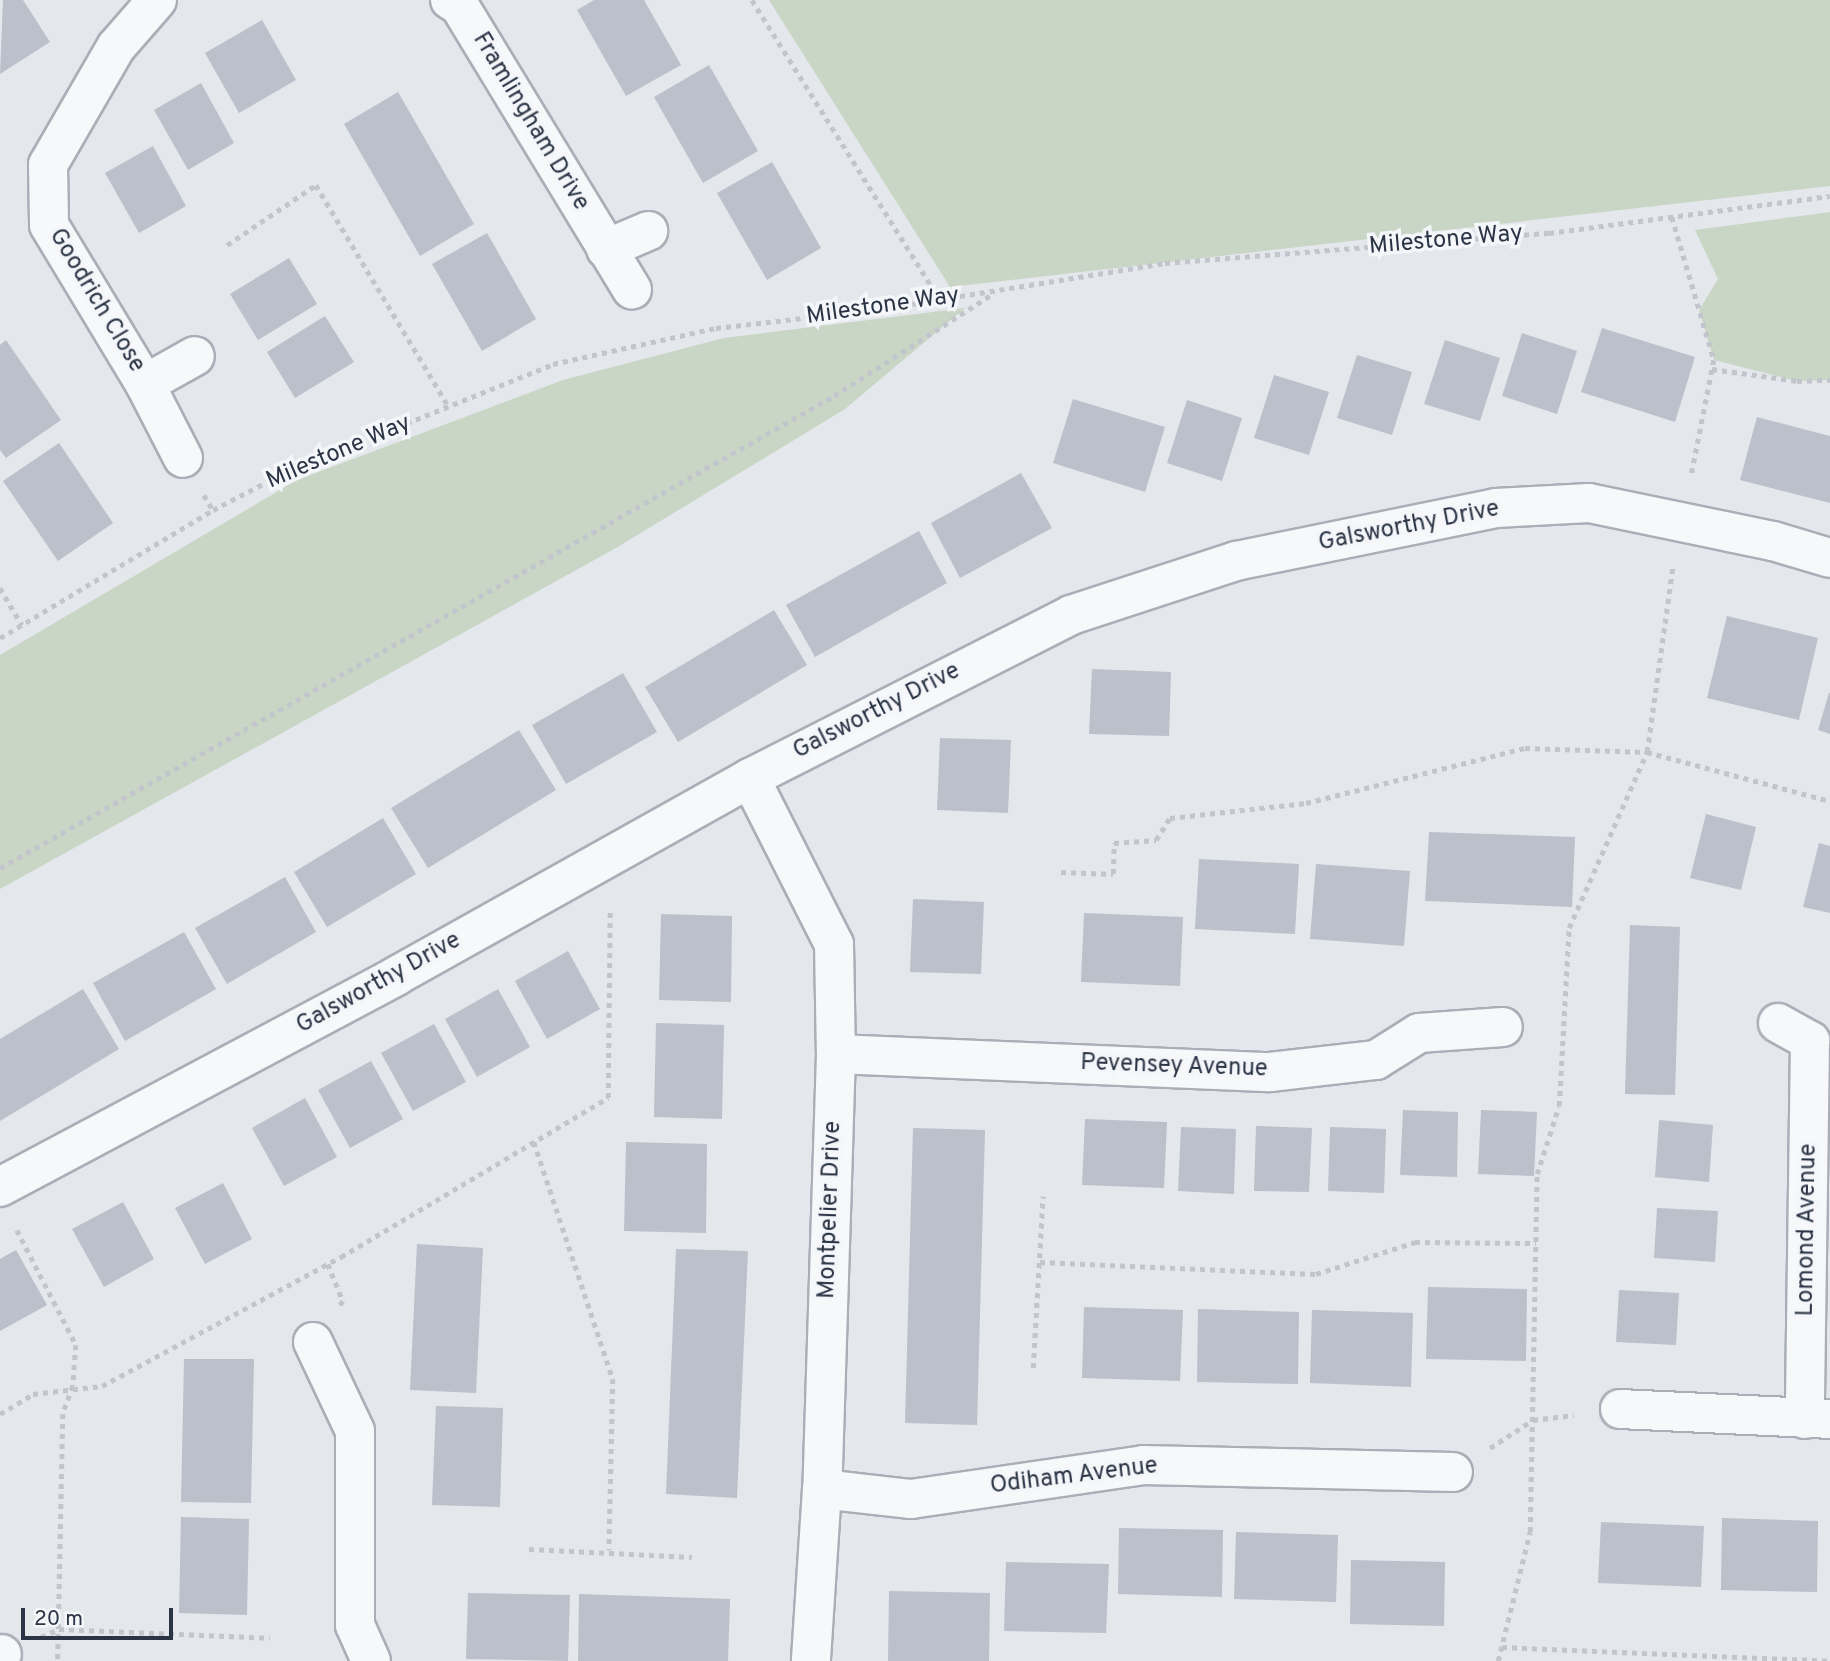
<!DOCTYPE html>
<style>
body{margin:0}
#map{position:relative;width:1830px;height:1661px;overflow:hidden;background:#e4e7ec;font-family:Overpass,sans-serif}
div>[style]{position:absolute}
[style*='--x']{left:calc(var(--x)*1px);top:calc(var(--y)*1px);width:calc(var(--w)*1px);rotate:calc(var(--a)*1deg)}
.green>*{inset:0;background:#c9d6c5}
.building>*{inset:0;background:#bbc0ca}
.path>*{height:4.5px;margin-top:-2.25px;transform-origin:0;background:repeating-linear-gradient(90deg,#c2c5cb 0 5px,transparent 0 10px)}
.roads{filter:drop-shadow(2px 0 #a9aeb7) drop-shadow(-2px 0 #a9aeb7) drop-shadow(0 2px #a9aeb7) drop-shadow(0 -2px #a9aeb7)}
.street>*{height:38px;margin:-19px;padding:0 19px;transform-origin:19px;border-radius:19px;background:#f7f8fa}
span{translate:-50% -50%;white-space:nowrap;text-align:center;line-height:1.15;-webkit-text-stroke:7px #f4f6f9;paint-order:stroke}
.street-label{font-size:24px;color:#2b3445}
.scale{position:absolute;left:21px;top:1608px;width:152px;height:32px;box-sizing:border-box;border:4px solid #2b3445;border-top:0;padding-left:9px;font-size:21px;line-height:24px;white-space:nowrap;color:#2b3445;-webkit-text-stroke:5px #f4f6f9;paint-order:stroke}
</style>
<div id="map">
<div class="green">
<i style="clip-path:polygon(769px 0,1830px 0,1830px 186px,950px 287px)"></i>
<i style="clip-path:polygon(1830px 212px,1830px 380px,1797px 381px,1714px 360px,1699px 310px,1718px 279px,1695px 230px)"></i>
<i style="clip-path:polygon(965px 308px,845px 409px,616px 548px,0 889px,0 655px,297px 480px,563px 380px,724px 338px)"></i>
</div>
<div class="building">
<i style="clip-path:polygon(3px 0,23px 0,50px 42px,0 74px)"></i>
<i style="clip-path:polygon(594px 0,644px 0,681px 65px,626px 96px,577px 10px)"></i>
<i style="clip-path:polygon(262px 20px,296px 80px,239px 113px,205px 53px)"></i>
<i style="clip-path:polygon(709px 65px,758px 151px,703px 183px,654px 97px)"></i>
<i style="clip-path:polygon(201px 83px,234px 143px,188px 170px,154px 110px)"></i>
<i style="clip-path:polygon(398px 92px,474px 224px,420px 256px,344px 124px)"></i>
<i style="clip-path:polygon(153px 146px,186px 206px,139px 233px,105px 173px)"></i>
<i style="clip-path:polygon(772px 162px,821px 248px,767px 280px,717px 193px)"></i>
<i style="clip-path:polygon(487px 233px,536px 319px,482px 351px,432px 264px)"></i>
<i style="clip-path:polygon(289px 258px,317px 304px,258px 340px,230px 294px)"></i>
<i style="clip-path:polygon(325px 316px,354px 362px,295px 398px,267px 352px)"></i>
<i style="clip-path:polygon(1602px 328px,1695px 357px,1675px 422px,1581px 392px)"></i>
<i style="clip-path:polygon(1522px 333px,1577px 351px,1557px 414px,1502px 396px)"></i>
<i style="clip-path:polygon(6px 340px,61px 420px,6px 458px,0 450px,0 345px)"></i>
<i style="clip-path:polygon(1445px 340px,1500px 358px,1480px 421px,1424px 404px)"></i>
<i style="clip-path:polygon(1357px 355px,1412px 372px,1392px 435px,1337px 418px)"></i>
<i style="clip-path:polygon(1274px 375px,1329px 392px,1309px 455px,1254px 438px)"></i>
<i style="clip-path:polygon(1073px 399px,1165px 427px,1145px 492px,1053px 463px)"></i>
<i style="clip-path:polygon(1187px 400px,1242px 418px,1222px 481px,1167px 463px)"></i>
<i style="clip-path:polygon(1757px 417px,1830px 436px,1830px 503px,1740px 480px)"></i>
<i style="clip-path:polygon(59px 443px,113px 523px,58px 561px,3px 481px)"></i>
<i style="clip-path:polygon(1021px 473px,1052px 528px,960px 578px,931px 523px)"></i>
<i style="clip-path:polygon(919px 531px,947px 583px,815px 657px,786px 605px)"></i>
<i style="clip-path:polygon(774px 610px,807px 665px,678px 742px,645px 687px)"></i>
<i style="clip-path:polygon(1727px 616px,1818px 638px,1799px 720px,1707px 698px)"></i>
<i style="clip-path:polygon(1092px 669px,1171px 672px,1169px 736px,1089px 734px)"></i>
<i style="clip-path:polygon(623px 673px,657px 732px,566px 784px,532px 725px)"></i>
<i style="clip-path:polygon(1829px 693px,1830px 693px,1830px 734px,1818px 730px)"></i>
<i style="clip-path:polygon(519px 730px,556px 790px,428px 868px,391px 808px)"></i>
<i style="clip-path:polygon(940px 738px,1011px 740px,1008px 813px,937px 810px)"></i>
<i style="clip-path:polygon(1706px 814px,1756px 827px,1741px 890px,1690px 878px)"></i>
<i style="clip-path:polygon(383px 818px,416px 874px,327px 927px,294px 872px)"></i>
<i style="clip-path:polygon(1429px 832px,1575px 837px,1572px 907px,1425px 901px)"></i>
<i style="clip-path:polygon(1819px 843px,1830px 846px,1830px 913px,1803px 907px)"></i>
<i style="clip-path:polygon(1199px 859px,1299px 864px,1295px 934px,1195px 929px)"></i>
<i style="clip-path:polygon(1316px 864px,1410px 871px,1404px 946px,1310px 939px)"></i>
<i style="clip-path:polygon(285px 877px,316px 932px,227px 984px,195px 928px)"></i>
<i style="clip-path:polygon(913px 899px,984px 902px,981px 974px,910px 972px)"></i>
<i style="clip-path:polygon(1084px 913px,1183px 917px,1180px 986px,1081px 982px)"></i>
<i style="clip-path:polygon(661px 914px,732px 916px,731px 1002px,659px 1000px)"></i>
<i style="clip-path:polygon(1630px 925px,1680px 927px,1675px 1095px,1625px 1094px)"></i>
<i style="clip-path:polygon(184px 932px,216px 989px,125px 1041px,93px 983px)"></i>
<i style="clip-path:polygon(568px 951px,600px 1009px,547px 1039px,515px 981px)"></i>
<i style="clip-path:polygon(83px 989px,119px 1049px,0 1121px,0 1039px)"></i>
<i style="clip-path:polygon(498px 989px,530px 1047px,477px 1077px,445px 1019px)"></i>
<i style="clip-path:polygon(656px 1023px,724px 1025px,722px 1119px,654px 1117px)"></i>
<i style="clip-path:polygon(434px 1024px,466px 1082px,413px 1111px,381px 1053px)"></i>
<i style="clip-path:polygon(371px 1061px,403px 1119px,350px 1148px,318px 1090px)"></i>
<i style="clip-path:polygon(305px 1098px,337px 1157px,284px 1186px,252px 1128px)"></i>
<i style="clip-path:polygon(1403px 1110px,1458px 1112px,1457px 1177px,1400px 1175px)"></i>
<i style="clip-path:polygon(1481px 1110px,1537px 1112px,1534px 1176px,1478px 1174px)"></i>
<i style="clip-path:polygon(1085px 1119px,1167px 1122px,1164px 1188px,1082px 1185px)"></i>
<i style="clip-path:polygon(1659px 1120px,1713px 1125px,1709px 1182px,1655px 1177px)"></i>
<i style="clip-path:polygon(1256px 1126px,1312px 1128px,1309px 1192px,1254px 1191px)"></i>
<i style="clip-path:polygon(1181px 1127px,1236px 1129px,1234px 1194px,1178px 1191px)"></i>
<i style="clip-path:polygon(1330px 1127px,1386px 1129px,1384px 1193px,1328px 1191px)"></i>
<i style="clip-path:polygon(913px 1128px,985px 1130px,977px 1425px,905px 1423px)"></i>
<i style="clip-path:polygon(626px 1142px,707px 1144px,706px 1233px,624px 1231px)"></i>
<i style="clip-path:polygon(223px 1183px,252px 1239px,205px 1264px,175px 1208px)"></i>
<i style="clip-path:polygon(123px 1202px,154px 1259px,104px 1287px,72px 1229px)"></i>
<i style="clip-path:polygon(1657px 1208px,1718px 1211px,1715px 1262px,1654px 1258px)"></i>
<i style="clip-path:polygon(417px 1244px,483px 1248px,476px 1393px,410px 1390px)"></i>
<i style="clip-path:polygon(676px 1249px,748px 1251px,737px 1498px,666px 1494px)"></i>
<i style="clip-path:polygon(16px 1250px,47px 1305px,0 1331px,0 1259px)"></i>
<i style="clip-path:polygon(1428px 1287px,1527px 1289px,1526px 1361px,1426px 1359px)"></i>
<i style="clip-path:polygon(1619px 1290px,1679px 1293px,1676px 1345px,1616px 1342px)"></i>
<i style="clip-path:polygon(1084px 1307px,1183px 1310px,1180px 1381px,1082px 1378px)"></i>
<i style="clip-path:polygon(1198px 1309px,1299px 1312px,1298px 1384px,1197px 1382px)"></i>
<i style="clip-path:polygon(1312px 1310px,1413px 1313px,1411px 1387px,1310px 1383px)"></i>
<i style="clip-path:polygon(184px 1359px,254px 1359px,251px 1503px,181px 1502px)"></i>
<i style="clip-path:polygon(436px 1406px,503px 1408px,500px 1507px,432px 1505px)"></i>
<i style="clip-path:polygon(181px 1517px,249px 1519px,247px 1615px,179px 1613px)"></i>
<i style="clip-path:polygon(1722px 1518px,1818px 1521px,1817px 1592px,1721px 1590px)"></i>
<i style="clip-path:polygon(1601px 1522px,1704px 1526px,1701px 1587px,1598px 1583px)"></i>
<i style="clip-path:polygon(1119px 1528px,1223px 1530px,1222px 1597px,1118px 1594px)"></i>
<i style="clip-path:polygon(1236px 1532px,1338px 1535px,1336px 1602px,1234px 1599px)"></i>
<i style="clip-path:polygon(1351px 1560px,1445px 1562px,1444px 1626px,1350px 1624px)"></i>
<i style="clip-path:polygon(1006px 1562px,1109px 1564px,1106px 1633px,1004px 1631px)"></i>
<i style="clip-path:polygon(889px 1591px,990px 1593px,989px 1661px,888px 1661px)"></i>
<i style="clip-path:polygon(468px 1593px,570px 1595px,568px 1661px,466px 1659px)"></i>
<i style="clip-path:polygon(579px 1594px,730px 1599px,728px 1661px,578px 1661px)"></i>
</div>
<div class="path">
<i style="--x:752;--y:0;--w:354;--a:57.9"></i>
<i style="--x:1672;--y:217;--w:149;--a:73.6"></i>
<i style="--x:1714;--y:360;--w:119;--a:101.1"></i>
<i style="--x:227;--y:245;--w:107;--a:-34"></i>
<i style="--x:316;--y:185;--w:259;--a:59.1"></i>
<i style="--x:1712;--y:369;--w:86;--a:8"></i>
<i style="--x:1797;--y:381;--w:33;--a:-2"></i>
<i style="--x:204;--y:495;--w:17;--a:59"></i>
<i style="--x:0;--y:588;--w:43;--a:59.3"></i>
<i style="--x:0;--y:638;--w:249;--a:-31"></i>
<i style="--x:213;--y:510;--w:82;--a:-27.5"></i>
<i style="--x:286;--y:472;--w:288;--a:-22"></i>
<i style="--x:553;--y:364;--w:167;--a:-12.5"></i>
<i style="--x:716;--y:328;--w:166;--a:-6.6"></i>
<i style="--x:881;--y:309;--w:288;--a:-9.2"></i>
<i style="--x:1165;--y:263;--w:385;--a:-4.5"></i>
<i style="--x:1549;--y:233;--w:283;--a:-7.5"></i>
<i style="--x:0;--y:868;--w:958;--a:-29.51"></i>
<i style="--x:834;--y:396;--w:190;--a:-32.8"></i>
<i style="--x:1061;--y:872;--w:52;--a:2.2"></i>
<i style="--x:1113;--y:874;--w:31;--a:-88"></i>
<i style="--x:1114;--y:843;--w:42;--a:-4.1"></i>
<i style="--x:1156;--y:840;--w:26;--a:-58"></i>
<i style="--x:1170;--y:818;--w:137;--a:-6.3"></i>
<i style="--x:1306;--y:803;--w:226;--a:-14.1"></i>
<i style="--x:1525;--y:748;--w:122;--a:1.9"></i>
<i style="--x:1647;--y:752;--w:189;--a:15"></i>
<i style="--x:534;--y:1142;--w:250;--a:71.6"></i>
<i style="--x:613;--y:1379;--w:171;--a:91.3"></i>
<i style="--x:17;--y:1230;--w:129;--a:62.8"></i>
<i style="--x:76;--y:1345;--w:41;--a:94.2"></i>
<i style="--x:73;--y:1386;--w:30;--a:110"></i>
<i style="--x:63;--y:1414;--w:247;--a:91.2"></i>
<i style="--x:1040;--y:1262;--w:276;--a:2.5"></i>
<i style="--x:1316;--y:1274;--w:104;--a:-17.9"></i>
<i style="--x:1415;--y:1242;--w:121;--a:0.5"></i>
<i style="--x:328;--y:1264;--w:40;--a:68"></i>
<i style="--x:343;--y:1301;--w:7;--a:124"></i>
<i style="--x:1033;--y:1368;--w:172;--a:-86.7"></i>
<i style="--x:0;--y:1414;--w:39;--a:-31"></i>
<i style="--x:33;--y:1394;--w:69;--a:-6.6"></i>
<i style="--x:102;--y:1386;--w:272;--a:-28.4"></i>
<i style="--x:341;--y:1257;--w:311;--a:-30.8"></i>
<i style="--x:608;--y:1098;--w:189;--a:-89.4"></i>
<i style="--x:1490;--y:1448;--w:51;--a:-33.1"></i>
<i style="--x:1533;--y:1420;--w:41;--a:-7"></i>
<i style="--x:529;--y:1549;--w:163;--a:2.8"></i>
<i style="--x:41;--y:1637;--w:20;--a:-24"></i>
<i style="--x:59;--y:1629;--w:211;--a:2.4"></i>
<i style="--x:1502;--y:1647;--w:328;--a:2.4"></i>
<i style="--x:1498;--y:1661;--w:133;--a:-76.1"></i>
<i style="--x:1530;--y:1532;--w:358;--a:-88.9"></i>
<i style="--x:1537;--y:1174;--w:71;--a:-72.1"></i>
<i style="--x:1559;--y:1106;--w:178;--a:-86.8"></i>
<i style="--x:1569;--y:928;--w:193;--a:-66.1"></i>
<i style="--x:1647;--y:752;--w:189;--a:-82.1"></i>
</div>
<div class="roads">
<div class="street">
<i style="--x:157;--y:0;--w:62;--a:131.1"></i>
<i style="--x:116;--y:47;--w:136;--a:120"></i>
<i style="--x:48;--y:165;--w:60;--a:89"></i>
<i style="--x:49;--y:225;--w:186;--a:58.9"></i>
<i style="--x:145;--y:384;--w:83;--a:62.8"></i>
<i style="--x:450;--y:0;--w:10;--a:29"></i>
<i style="--x:459;--y:5;--w:333;--a:58.7"></i>
<i style="--x:606;--y:249;--w:46;--a:-23.2"></i>
<i style="--x:145;--y:384;--w:57;--a:-29.2"></i>
<i style="--x:750;--y:778;--w:186;--a:63.2"></i>
<i style="--x:834;--y:944;--w:110;--a:89"></i>
<i style="--x:836;--y:1054;--w:435;--a:91.8"></i>
<i style="--x:822;--y:1489;--w:172;--a:93.7"></i>
<i style="--x:1778;--y:1023;--w:37;--a:29"></i>
<i style="--x:1810;--y:1041;--w:378;--a:90.8"></i>
<i style="--x:836;--y:1054;--w:434;--a:2.4"></i>
<i style="--x:1270;--y:1072;--w:107;--a:-6.5"></i>
<i style="--x:1376;--y:1060;--w:51;--a:-32.1"></i>
<i style="--x:1419;--y:1033;--w:84;--a:-4.1"></i>
<i style="--x:0;--y:1187;--w:449;--a:-28"></i>
<i style="--x:396;--y:976;--w:406;--a:-29.2"></i>
<i style="--x:750;--y:778;--w:360;--a:-26.9"></i>
<i style="--x:1071;--y:615;--w:174;--a:-18.1"></i>
<i style="--x:1236;--y:561;--w:265;--a:-11.5"></i>
<i style="--x:1496;--y:508;--w:93;--a:-3.1"></i>
<i style="--x:1589;--y:503;--w:188;--a:11.7"></i>
<i style="--x:1773;--y:541;--w:59;--a:16.6"></i>
<i style="--x:313;--y:1342;--w:98;--a:64.7"></i>
<i style="--x:355;--y:1431;--w:194;--a:90"></i>
<i style="--x:355;--y:1625;--w:39;--a:66"></i>
<i style="--x:1620;--y:1409;--w:210;--a:2.7"></i>
<i style="--x:822;--y:1489;--w:90;--a:6.4"></i>
<i style="--x:911;--y:1499;--w:234;--a:-8.3"></i>
<i style="--x:1143;--y:1465;--w:310;--a:1.3"></i>
<i style="--x:0;--y:1655;--w:2;--a:-27"></i>
</div>
</div>
<div class="street-label">
<span style="left:530px;top:122px;rotate:59deg">Framlingham Drive</span>
<span style="left:1446px;top:241px;rotate:-5deg">Milestone Way</span>
<span style="left:96px;top:301px;rotate:59deg">Goodrich Close</span>
<span style="left:883px;top:307px;rotate:-8deg">Milestone Way</span>
<span style="left:339px;top:453px;rotate:-23deg">Milestone Way</span>
<span style="left:1409px;top:527px;rotate:-11deg">Galsworthy Drive</span>
<span style="left:877px;top:712px;rotate:-27deg">Galsworthy Drive</span>
<span style="left:379px;top:984px;rotate:-29deg">Galsworthy Drive</span>
<span style="left:1174px;top:1067px;rotate:2deg">Pevensey Avenue</span>
<span style="left:831px;top:1210px;rotate:-88deg">Montpelier Drive</span>
<span style="left:1808px;top:1230px;rotate:-89deg">Lomond Avenue</span>
<span style="left:1074px;top:1477px;rotate:-7deg">Odiham Avenue</span>
</div>
<div class="scale">20 m</div>
</div>
